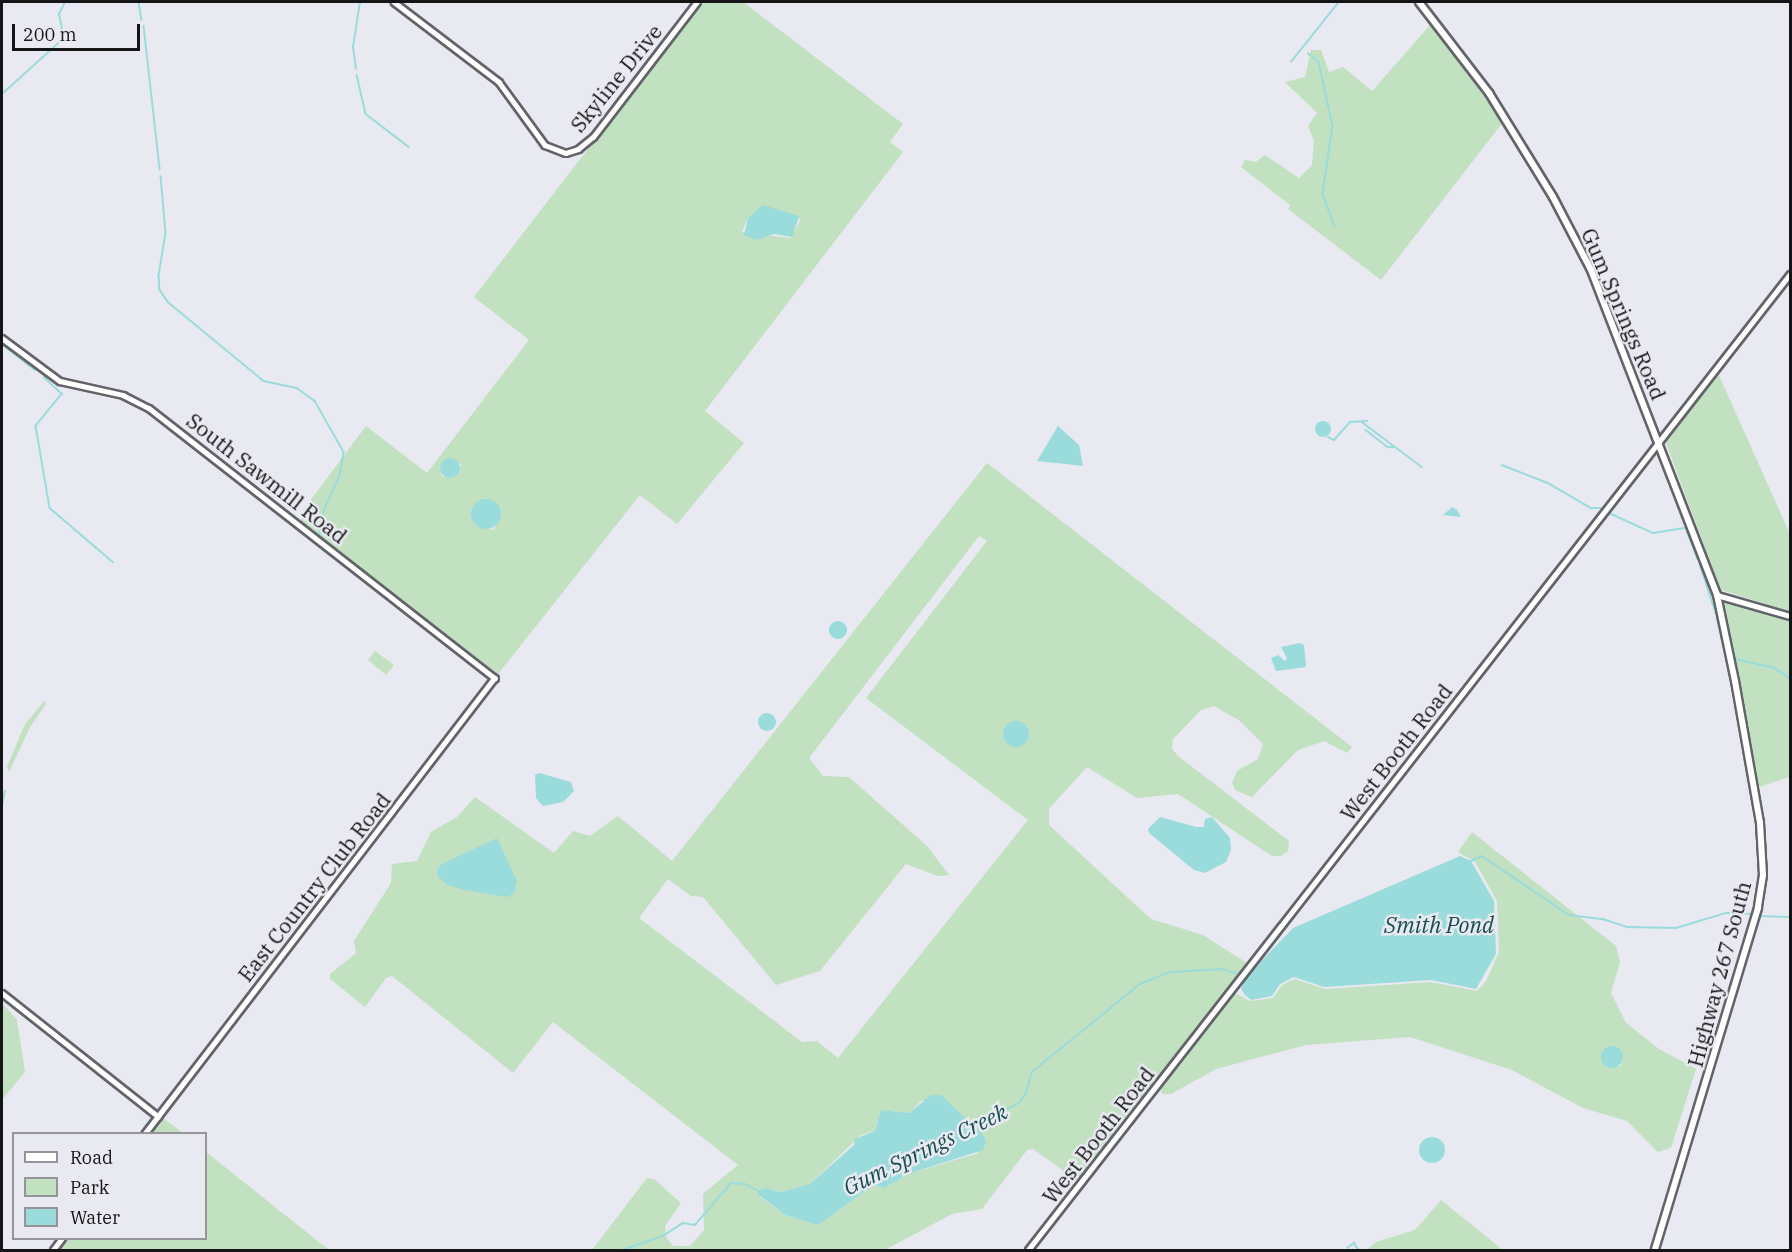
<!DOCTYPE html>
<style>
body{margin:0}
#map{position:relative;width:1792px;height:1252px;overflow:hidden;background:#e9e9f1;font-family:"IBM Plex Serif",serif}
div>[style]{position:absolute}
[style*='--x']{left:calc(var(--x)*1px);top:calc(var(--y)*1px);width:calc(var(--w)*1px);rotate:calc(var(--a)*1deg)}
.green>*{inset:0;background:#c1e1c1}
.water>*{inset:0;background:#9adbdc}
.round{border-radius:50%}
.stream>*{height:1.5px;margin:-0.75px;padding:0 0.75px;transform-origin:0.75px;border-radius:0.75px;background:#9adbdc}
.roads{filter:drop-shadow(2px 0 #63636a) drop-shadow(-2px 0 #63636a) drop-shadow(0 2px #63636a) drop-shadow(0 -2px #63636a)}
.minor>*{height:4.5px;margin:-2.25px;padding:0 2.25px;transform-origin:2.25px;border-radius:2.25px;background:#fff}
.major>*{height:6px;margin:-3px;padding:0 3px;transform-origin:3px;border-radius:3px;background:#fff}
span{translate:-50% -50%;white-space:nowrap;text-align:center;line-height:1.15;-webkit-text-stroke:5px #e9e9f1;paint-order:stroke}
.street-label{font-size:21px;color:#151517}
.water-label{font-size:22px;color:#154e4f;font-style:italic}
.frame{position:absolute;inset:0;border:3px solid #151517;pointer-events:none}
.legend{position:absolute;left:12px;top:1132px;width:195px;height:108px;box-sizing:border-box;background:#e9e9f1;border:2px solid #94949a;margin:0;padding:8px 10px;list-style:none;font-size:18px;color:#151517}
.legend li{display:flex;align-items:center;gap:12px;height:30px}
.legend b{width:30px;border:2px solid #94949a}
.scale{position:absolute;left:12px;top:24px;width:128px;height:27px;box-sizing:border-box;border:3px solid #151517;border-top:0;padding-left:8px;font-size:18px;line-height:21px;white-space:nowrap;color:#151517;-webkit-text-stroke:4px #e9e9f1;paint-order:stroke}
</style>
<div id="map">
<div class="green">
<i style="clip-path:polygon(evenodd,701px 2px,743px 2px,903px 124px,890px 142px,903px 152px,705px 411px,744px 443px,677px 524px,640px 495px,498px 674px,301px 522px,301px 513px,366px 426px,427px 473px,529px 340px,474px 297px,701px 2px,748px 218px,801px 219px,790px 238px,742px 232px,748px 218px,701px 2px,447px 460px,462px 465px,449px 477px,442px 476px,440px 468px,447px 460px,701px 2px,501px 508px,494px 530px,478px 525px,470px 516px,501px 508px)"></i>
<i style="clip-path:polygon(1431px 24px,1503px 122px,1381px 280px,1288px 209px,1290px 205px,1241px 167px,1245px 160px,1256px 162px,1265px 155px,1299px 178px,1312px 165px,1314px 141px,1308px 126px,1317px 113px,1285px 82px,1305px 77px,1311px 50px,1321px 50px,1329px 72px,1343px 67px,1372px 91px)"></i>
<i style="clip-path:polygon(1717px 371px,1790px 534px,1790px 612px,1721px 590px,1664px 438px)"></i>
<i style="clip-path:polygon(evenodd,987px 463px,1352px 747px,1347px 753px,1324px 741px,1298px 750px,1252px 797px,1235px 790px,1232px 783px,1237px 771px,1258px 759px,1263px 744px,1240px 721px,1214px 706px,1201px 710px,1173px 739px,1172px 749px,1178px 756px,1289px 841px,1288px 851px,1281px 856px,1272px 856px,1178px 794px,1137px 798px,1087px 767px,1049px 809px,1049px 825px,1151px 919px,1203px 935px,1247px 963px,1078px 1181px,1033px 1149px,1027px 1150px,982px 1209px,952px 1214px,885px 1250px,592px 1250px,647px 1178px,654px 1179px,681px 1203px,665px 1226px,666px 1237px,673px 1246px,690px 1246px,704px 1230px,703px 1194px,738px 1165px,553px 1022px,513px 1073px,392px 976px,386px 978px,365px 1007px,330px 979px,330px 974px,356px 953px,354px 941px,391px 883px,392px 864px,417px 861px,431px 832px,457px 817px,475px 797px,554px 853px,573px 831px,590px 836px,618px 816px,672px 861px,987px 463px,979px 536px,987px 541px,866px 698px,1028px 820px,838px 1058px,817px 1041px,802px 1042px,639px 918px,668px 879px,691px 896px,703px 897px,776px 985px,820px 971px,906px 864px,938px 876px,949px 875px,927px 846px,849px 777px,823px 776px,809px 758px,979px 536px,987px 463px,922px 1100px,979px 1153px,911px 1173px,884px 1188px,874px 1185px,818px 1225px,785px 1215px,760px 1197px,766px 1188px,780px 1192px,810px 1184px,861px 1135px,875px 1131px,881px 1110px,909px 1113px,922px 1100px)"></i>
<i style="clip-path:polygon(1723px 600px,1790px 619px,1790px 777px,1759px 787px)"></i>
<i style="clip-path:polygon(375px 651px,394px 665px,386px 675px,368px 660px)"></i>
<i style="clip-path:polygon(45px 700px,46px 704px,30px 727px,9px 772px,7px 767px,25px 724px)"></i>
<i style="clip-path:polygon(evenodd,1472px 832px,1616px 946px,1620px 962px,1611px 993px,1626px 1023px,1659px 1049px,1696px 1069px,1671px 1148px,1658px 1152px,1627px 1121px,1583px 1108px,1512px 1070px,1410px 1037px,1306px 1045px,1216px 1069px,1171px 1094px,1162px 1094px,1160px 1086px,1231px 996px,1237px 994px,1250px 1001px,1273px 998px,1282px 985px,1295px 979px,1325px 989px,1431px 982px,1477px 991px,1486px 981px,1499px 952px,1497px 901px,1475px 862px,1458px 852px,1472px 832px,1617px 1048px,1623px 1057px,1621px 1066px,1611px 1067px,1617px 1048px)"></i>
<i style="clip-path:polygon(2px 1003px,17px 1020px,25px 1072px,2px 1100px)"></i>
<i style="clip-path:polygon(163px 1118px,183px 1133px,150px 1133px)"></i>
<i style="clip-path:polygon(206px 1152px,329px 1250px,60px 1250px,69px 1239px,206px 1238px)"></i>
<i style="clip-path:polygon(1441px 1200px,1503px 1250px,1366px 1250px,1376px 1242px,1415px 1230px)"></i>
</div>
<div class="water">
<i style="clip-path:polygon(763px 205px,799px 216px,792px 237px,774px 234px,757px 240px,744px 235px,748px 218px)"></i>
<i class="round" style="left:1315px;top:421px;width:16px;height:16px"></i>
<i style="clip-path:polygon(1058px 426px,1079px 445px,1083px 466px,1037px 461px)"></i>
<i class="round" style="left:440px;top:458px;width:20px;height:20px"></i>
<i class="round" style="left:471px;top:499px;width:30px;height:30px"></i>
<i style="clip-path:polygon(1452px 507px,1457px 510px,1461px 517px,1443px 515px)"></i>
<i class="round" style="left:829px;top:621px;width:18px;height:18px"></i>
<i style="clip-path:polygon(1300px 643px,1304px 645px,1306px 667px,1276px 671px,1271px 658px,1278px 655px,1285px 661px,1287px 658px,1281px 647px)"></i>
<i class="round" style="left:758px;top:713px;width:18px;height:18px"></i>
<i class="round" style="left:1003px;top:721px;width:26px;height:26px"></i>
<i style="clip-path:polygon(539px 773px,571px 782px,574px 791px,563px 802px,543px 806px,536px 798px,535px 775px)"></i>
<i style="clip-path:polygon(1160px 817px,1196px 827px,1204px 827px,1205px 819px,1212px 817px,1230px 838px,1231px 850px,1226px 862px,1205px 873px,1194px 870px,1149px 833px,1148px 829px)"></i>
<i style="clip-path:polygon(497px 838px,517px 881px,514px 893px,507px 897px,465px 890px,448px 885px,438px 877px,437px 870px,442px 864px)"></i>
<i style="clip-path:polygon(1460px 856px,1471px 861px,1494px 901px,1496px 954px,1476px 989px,1431px 980px,1324px 987px,1294px 977px,1280px 984px,1272px 996px,1251px 1000px,1245px 995px,1241px 989px,1247px 976px,1293px 928px)"></i>
<i class="round" style="left:1601px;top:1046px;width:22px;height:22px"></i>
<i style="clip-path:polygon(931px 1095px,941px 1095px,983px 1135px,986px 1141px,983px 1150px,911px 1173px,884px 1188px,874px 1185px,818px 1225px,785px 1215px,760px 1196px,757px 1191px,766px 1188px,780px 1192px,810px 1184px,854px 1145px,855px 1139px,875px 1131px,881px 1110px,909px 1113px)"></i>
<i class="round" style="left:1419px;top:1137px;width:26px;height:26px"></i>
</div>
<div class="stream">
<i style="--x:139;--y:2;--w:18;--a:81"></i>
<i style="--x:144;--y:26;--w:144;--a:83.6"></i>
<i style="--x:1308;--y:53;--w:14;--a:39"></i>
<i style="--x:1319;--y:62;--w:66;--a:77.7"></i>
<i style="--x:1333;--y:126;--w:69;--a:98.4"></i>
<i style="--x:1323;--y:194;--w:35;--a:70"></i>
<i style="--x:1291;--y:62;--w:75;--a:-51.5"></i>
<i style="--x:356;--y:69;--w:22;--a:-98"></i>
<i style="--x:353;--y:47;--w:46;--a:-81.2"></i>
<i style="--x:357;--y:75;--w:40;--a:77"></i>
<i style="--x:366;--y:114;--w:54;--a:37.5"></i>
<i style="--x:2;--y:94;--w:84;--a:-42.1"></i>
<i style="--x:64;--y:38;--w:25;--a:-102"></i>
<i style="--x:59;--y:14;--w:13;--a:-63"></i>
<i style="--x:161;--y:176;--w:57;--a:85"></i>
<i style="--x:166;--y:233;--w:44;--a:99.2"></i>
<i style="--x:159;--y:276;--w:14;--a:86"></i>
<i style="--x:160;--y:290;--w:14;--a:56"></i>
<i style="--x:168;--y:302;--w:124;--a:39.5"></i>
<i style="--x:264;--y:381;--w:34;--a:12"></i>
<i style="--x:297;--y:388;--w:22;--a:36"></i>
<i style="--x:315;--y:401;--w:59;--a:60.4"></i>
<i style="--x:344;--y:452;--w:24;--a:99"></i>
<i style="--x:340;--y:476;--w:35;--a:115"></i>
<i style="--x:325;--y:508;--w:29;--a:100"></i>
<i style="--x:2;--y:344;--w:42;--a:38.2"></i>
<i style="--x:44;--y:377;--w:25;--a:43"></i>
<i style="--x:62;--y:394;--w:41;--a:129.1"></i>
<i style="--x:36;--y:426;--w:83;--a:80.3"></i>
<i style="--x:50;--y:508;--w:83;--a:40.6"></i>
<i style="--x:1362;--y:422;--w:75;--a:36.9"></i>
<i style="--x:1366;--y:430;--w:28;--a:38"></i>
<i style="--x:1388;--y:447;--w:7;--a:0"></i>
<i style="--x:1328;--y:437;--w:7;--a:27"></i>
<i style="--x:1334;--y:440;--w:24;--a:-48"></i>
<i style="--x:1350;--y:422;--w:17;--a:-3"></i>
<i style="--x:1502;--y:465;--w:49;--a:21.4"></i>
<i style="--x:1548;--y:483;--w:50;--a:30.2"></i>
<i style="--x:1591;--y:508;--w:10;--a:0"></i>
<i style="--x:1607;--y:512;--w:51;--a:24.5"></i>
<i style="--x:1653;--y:533;--w:33;--a:-9"></i>
<i style="--x:1686;--y:528;--w:33;--a:69"></i>
<i style="--x:1700;--y:564;--w:52;--a:71.9"></i>
<i style="--x:1717;--y:617;--w:44;--a:76.9"></i>
<i style="--x:1734;--y:659;--w:40;--a:12"></i>
<i style="--x:1773;--y:667;--w:20;--a:33"></i>
<i style="--x:2;--y:806;--w:15;--a:-79"></i>
<i style="--x:1469;--y:862;--w:14;--a:-25"></i>
<i style="--x:1482;--y:856;--w:105;--a:34.1"></i>
<i style="--x:1569;--y:915;--w:34;--a:7"></i>
<i style="--x:1603;--y:919;--w:25;--a:18"></i>
<i style="--x:1627;--y:927;--w:49;--a:1.2"></i>
<i style="--x:1676;--y:928;--w:52;--a:-16.7"></i>
<i style="--x:1726;--y:913;--w:26;--a:2"></i>
<i style="--x:1760;--y:916;--w:30;--a:2"></i>
<i style="--x:974;--y:1126;--w:51;--a:-27.1"></i>
<i style="--x:1019;--y:1103;--w:12;--a:-55"></i>
<i style="--x:1026;--y:1093;--w:22;--a:-74"></i>
<i style="--x:1032;--y:1072;--w:139;--a:-39.2"></i>
<i style="--x:1140;--y:984;--w:32;--a:-22"></i>
<i style="--x:1170;--y:972;--w:52;--a:-3.3"></i>
<i style="--x:1222;--y:969;--w:18;--a:16"></i>
<i style="--x:1347;--y:1248;--w:9;--a:-36"></i>
<i style="--x:1354;--y:1243;--w:9;--a:54"></i>
<i style="--x:622;--y:1250;--w:43;--a:-18.9"></i>
<i style="--x:663;--y:1236;--w:24;--a:-33"></i>
<i style="--x:683;--y:1223;--w:12;--a:9"></i>
<i style="--x:695;--y:1225;--w:55;--a:-49.4"></i>
<i style="--x:731;--y:1183;--w:14;--a:4"></i>
<i style="--x:745;--y:1184;--w:13;--a:27"></i>
</div>
<div class="roads">
<div class="minor">
<i style="--x:394;--y:2;--w:132;--a:37.3"></i>
<i style="--x:499;--y:82;--w:78;--a:53.9"></i>
<i style="--x:545;--y:145;--w:22;--a:21"></i>
<i style="--x:566;--y:153;--w:13;--a:-18"></i>
<i style="--x:578;--y:149;--w:19;--a:-39"></i>
<i style="--x:593;--y:137;--w:170;--a:-52.4"></i>
<i style="--x:2;--y:338;--w:72;--a:36.6"></i>
<i style="--x:60;--y:381;--w:65;--a:12.5"></i>
<i style="--x:123;--y:395;--w:29;--a:27"></i>
<i style="--x:149;--y:408;--w:439;--a:38"></i>
<i style="--x:495;--y:678;--w:575;--a:127.51"></i>
<i style="--x:1717;--y:595;--w:76;--a:16"></i>
<i style="--x:2;--y:993;--w:199;--a:38.3"></i>
<i style="--x:53;--y:1250;--w:15;--a:-53"></i>
<i style="--x:1028;--y:1250;--w:1238;--a:-52.02"></i>
</div>
<div class="major">
<i style="--x:1419;--y:2;--w:115;--a:52.4"></i>
<i style="--x:1489;--y:93;--w:122;--a:58.4"></i>
<i style="--x:1553;--y:197;--w:82;--a:62.5"></i>
<i style="--x:1591;--y:270;--w:349;--a:68.8"></i>
<i style="--x:1717;--y:595;--w:88;--a:78.2"></i>
<i style="--x:1735;--y:681;--w:144;--a:80"></i>
<i style="--x:1760;--y:823;--w:52;--a:86.7"></i>
<i style="--x:1763;--y:875;--w:33;--a:99"></i>
<i style="--x:1758;--y:908;--w:357;--a:106.8"></i>
</div>
</div>
<div class="street-label">
<span style="left:616px;top:78px;rotate:-51deg">Skyline Drive</span>
<span style="left:1624px;top:314px;rotate:67deg">Gum Springs Road</span>
<span style="left:267px;top:478px;rotate:38deg">South Sawmill Road</span>
<span style="left:1396px;top:752px;rotate:-52deg">West Booth Road</span>
<span style="left:314px;top:887px;rotate:-52deg">East Country Club Road</span>
<span style="left:1719px;top:974px;rotate:-75deg">Highway 267 South</span>
<span style="left:1098px;top:1135px;rotate:-52deg">West Booth Road</span>
</div>
<div class="water-label">
<span style="left:1439px;top:925px">Smith Pond</span>
<span style="left:925px;top:1149px;rotate:-26deg">Gum Springs Creek</span>
</div>
<div class="frame"></div>
<ul class="legend">
<li><b style="height:8px;background:#fff"></b>Road</li>
<li><b style="height:16px;background:#c1e1c1"></b>Park</li>
<li><b style="height:16px;background:#9adbdc"></b>Water</li>
</ul>
<div class="scale">200 m</div>
</div>
